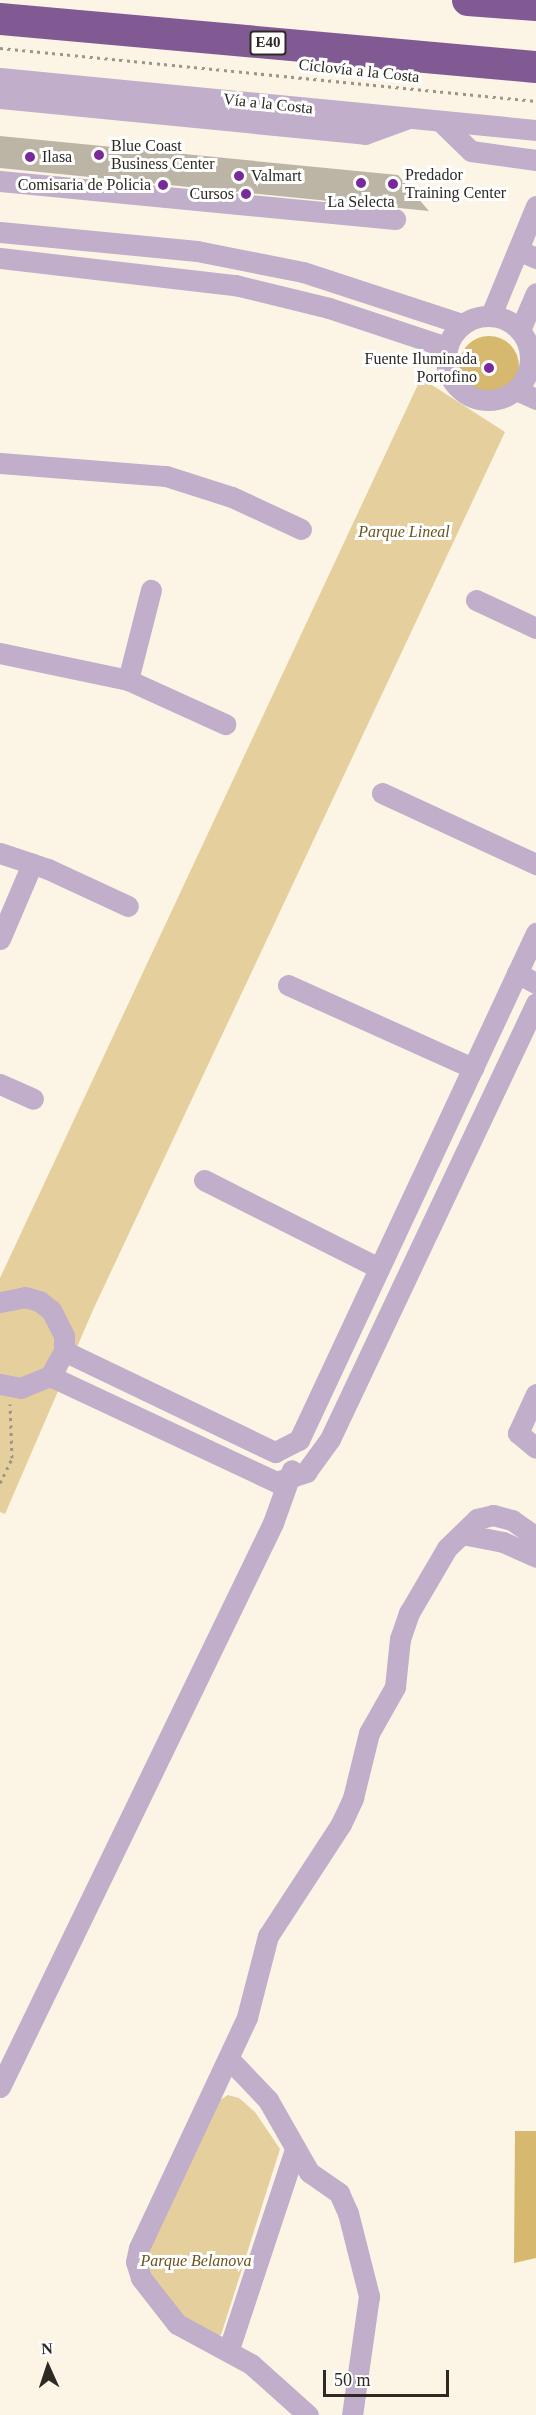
<!DOCTYPE html>
<meta charset="utf-8">
<style>
body{margin:0}
#map{position:relative;width:536px;height:2415px;overflow:hidden;background:#fcf5e5;font-family:"Times New Roman",serif}
div>[style]{position:absolute}
[style*='--x']{left:calc(var(--x)*1px);top:calc(var(--y)*1px);width:calc(var(--w)*1px);rotate:calc(var(--a)*1deg)}
.green>*{inset:0;background:#e5cf9c}
.water>*{inset:0;background:#d6b86e}
.round{border-radius:50%}
.building>*{inset:0;background:#bcb5a6}
.path>*{height:3px;margin-top:-1.5px;transform-origin:0;background:repeating-linear-gradient(90deg,#9b968b 0 3px,transparent 0 7.5px)}
.minor>*{height:21px;margin:-10.5px;padding:0 10.5px;transform-origin:10.5px;border-radius:10.5px;background:#c0aeca}
.minor>.ring{margin:-10.5px;padding:0;box-sizing:content-box;background:none;border:21px solid #c0aeca;border-radius:50%}
.highway>*{height:32px;margin:-16px;padding:0 16px;transform-origin:16px;border-radius:16px;background:#815a94}
.dots>*{width:16px;height:16px;translate:-50% -50%;box-sizing:border-box;border:3px solid #fff;border-radius:50%}
span{translate:-50% -50%;white-space:nowrap;text-align:center;line-height:1.15;-webkit-text-stroke:6px #fff;paint-order:stroke}
.shield-label span{padding:2px 4px;background:#fff;border:2px solid;border-radius:4px;-webkit-text-stroke-width:0}
.shield-label{font-size:15px;color:#2d2a24;font-weight:700}
.street-label{font-size:16px;color:#2d2a24}
.poi-label{font-size:16px;color:#2d2a24}
.left{translate:0 -50%;text-align:left}
.right{translate:-100% -50%;text-align:right}
.park-label{font-size:16px;color:#6a541e;font-style:italic}
.north{position:absolute;left:18px;top:2337px;width:60px;height:60px;-webkit-text-stroke:4px #fff;paint-order:stroke;rotate:357deg;font-size:16px;font-weight:700;line-height:24px;text-align:center;color:#2d2a24}
.north::after{content:'';display:block;margin:auto;width:21px;height:27px;background:#2d2a24;clip-path:polygon(50% 0,100% 100%,50% 72%,0 100%)}
.scale{position:absolute;left:323px;top:2370px;width:126px;height:27px;box-sizing:border-box;border:3px solid #2d2a24;border-top:0;padding-left:8px;font-size:18px;line-height:21px;white-space:nowrap;color:#2d2a24;-webkit-text-stroke:4px #fff;paint-order:stroke}
</style>
<div id="map">
<div class="green">
<i style="clip-path:polygon(421px 378px,505px 432px,93px 1310px,5px 1514px,0 1512px,0 1278px)"></i>
<i style="clip-path:polygon(228px 2095px,239px 2098px,255px 2112px,280px 2149px,221px 2335px,211px 2335px,164px 2303px,143px 2261px,220px 2100px)"></i>
</div>
<div class="water">
<i class="round" style="left:459px;top:336px;width:60px;height:60px"></i>
<i style="clip-path:polygon(515px 2131px,536px 2131px,536px 2258px,514px 2263px)"></i>
</div>
<div class="building">
<i style="clip-path:polygon(0 136px,398px 175px,429px 211px,0 168px)"></i>
</div>
<div class="path">
<i style="--x:0;--y:48;--w:539;--a:5.65"></i>
<i style="--x:0;--y:1483;--w:28;--a:-64"></i>
<i style="--x:12;--y:1458;--w:54;--a:-92.1"></i>
</div>
<div class="minor">
<i style="--x:0;--y:78;--w:539;--a:5.54"></i>
<i style="--x:0;--y:98;--w:367;--a:5.6"></i>
<i style="--x:365;--y:134;--w:44;--a:-20.1"></i>
<i style="--x:440;--y:121;--w:43;--a:44.1"></i>
<i style="--x:471;--y:151;--w:66;--a:7.9"></i>
<i style="--x:0;--y:181;--w:397;--a:5.5"></i>
<i style="--x:0;--y:232;--w:198;--a:5.5"></i>
<i style="--x:197;--y:251;--w:108;--a:11.2"></i>
<i style="--x:303;--y:272;--w:167;--a:18.1"></i>
<i style="--x:518;--y:250;--w:20;--a:24"></i>
<i style="--x:0;--y:258;--w:237;--a:6.6"></i>
<i style="--x:235;--y:285;--w:97;--a:13.7"></i>
<i style="--x:329;--y:308;--w:123;--a:18.4"></i>
<i style="--x:491;--y:315;--w:118;--a:-67.6"></i>
<i class="ring" style="left:446px;top:316px;width:63px;height:63px"></i>
<i style="--x:520;--y:330;--w:40;--a:-66.6"></i>
<i style="--x:516;--y:390;--w:22;--a:24"></i>
<i style="--x:0;--y:463;--w:167;--a:4.5"></i>
<i style="--x:166;--y:476;--w:69;--a:17.7"></i>
<i style="--x:232;--y:497;--w:76;--a:24.9"></i>
<i style="--x:476;--y:600;--w:66;--a:25"></i>
<i style="--x:0;--y:653;--w:131;--a:11.9"></i>
<i style="--x:128;--y:680;--w:107;--a:24.4"></i>
<i style="--x:128;--y:680;--w:93;--a:-75.7"></i>
<i style="--x:382;--y:793;--w:170;--a:24.8"></i>
<i style="--x:0;--y:853;--w:51;--a:18.4"></i>
<i style="--x:48;--y:869;--w:88;--a:24.8"></i>
<i style="--x:0;--y:939;--w:82;--a:-66.9"></i>
<i style="--x:517;--y:973;--w:21;--a:28"></i>
<i style="--x:288;--y:985;--w:203;--a:24.2"></i>
<i style="--x:0;--y:1084;--w:36;--a:24"></i>
<i style="--x:204;--y:1180;--w:196;--a:26.7"></i>
<i style="--x:0;--y:1302;--w:25;--a:-11"></i>
<i style="--x:25;--y:1297;--w:15;--a:16"></i>
<i style="--x:39;--y:1301;--w:15;--a:37"></i>
<i style="--x:51;--y:1310;--w:29;--a:63"></i>
<i style="--x:64;--y:1336;--w:15;--a:90"></i>
<i style="--x:64;--y:1351;--w:29;--a:119"></i>
<i style="--x:50;--y:1376;--w:31;--a:158"></i>
<i style="--x:21;--y:1388;--w:21;--a:-169"></i>
<i style="--x:64;--y:1351;--w:234;--a:25.6"></i>
<i style="--x:275;--y:1452;--w:27;--a:-27"></i>
<i style="--x:299;--y:1440;--w:560;--a:-64.95"></i>
<i style="--x:50;--y:1376;--w:250;--a:25.1"></i>
<i style="--x:276;--y:1482;--w:32;--a:-18"></i>
<i style="--x:306;--y:1472;--w:41;--a:-54"></i>
<i style="--x:330;--y:1439;--w:482;--a:-64.7"></i>
<i style="--x:536;--y:1394;--w:43;--a:114.8"></i>
<i style="--x:518;--y:1433;--w:23;--a:40"></i>
<i style="--x:462;--y:1534;--w:42;--a:11"></i>
<i style="--x:503;--y:1542;--w:36;--a:24"></i>
<i style="--x:229;--y:2059;--w:57;--a:46.4"></i>
<i style="--x:268;--y:2100;--w:83;--a:60.3"></i>
<i style="--x:309;--y:2172;--w:37;--a:35"></i>
<i style="--x:339;--y:2193;--w:22;--a:66"></i>
<i style="--x:348;--y:2213;--w:86;--a:75.8"></i>
<i style="--x:369;--y:2296;--w:120;--a:98.1"></i>
<i style="--x:0;--y:2087;--w:627;--a:-64.17"></i>
<i style="--x:273;--y:1523;--w:56;--a:-70.3"></i>
<i style="--x:229;--y:2349;--w:210;--a:-71.7"></i>
<i style="--x:308;--y:2415;--w:76;--a:-138.2"></i>
<i style="--x:251;--y:2364;--w:84;--a:-151.6"></i>
<i style="--x:177;--y:2324;--w:58;--a:-128"></i>
<i style="--x:141;--y:2278;--w:17;--a:-107"></i>
<i style="--x:136;--y:2262;--w:14;--a:-78"></i>
<i style="--x:139;--y:2248;--w:255;--a:-64.9"></i>
<i style="--x:247;--y:2017;--w:84;--a:-75.5"></i>
<i style="--x:268;--y:1936;--w:134;--a:-56.9"></i>
<i style="--x:341;--y:1824;--w:29;--a:-65"></i>
<i style="--x:353;--y:1798;--w:67;--a:-76.2"></i>
<i style="--x:369;--y:1733;--w:53;--a:-60.5"></i>
<i style="--x:395;--y:1687;--w:48;--a:-84.1"></i>
<i style="--x:400;--y:1639;--w:28;--a:-71"></i>
<i style="--x:409;--y:1613;--w:75;--a:-59.7"></i>
<i style="--x:447;--y:1548;--w:42;--a:-44"></i>
<i style="--x:477;--y:1519;--w:16;--a:-14"></i>
<i style="--x:493;--y:1515;--w:20;--a:15"></i>
<i style="--x:512;--y:1520;--w:29;--a:35"></i>
</div>
<div class="highway">
<i style="--x:468;--y:0;--w:68;--a:4.2"></i>
<i style="--x:0;--y:19;--w:538;--a:5.12"></i>
</div>
<div class="dots">
<i style="left:99px;top:155px;background:#79299a"></i>
<i style="left:30px;top:157px;background:#79299a"></i>
<i style="left:239px;top:176px;background:#79299a"></i>
<i style="left:361px;top:183px;background:#79299a"></i>
<i style="left:393px;top:184px;background:#79299a"></i>
<i style="left:163px;top:185px;background:#79299a"></i>
<i style="left:246px;top:194px;background:#79299a"></i>
<i style="left:489px;top:368px;background:#79299a"></i>
</div>
<div class="shield-label">
<span style="left:268px;top:43px">E40</span>
</div>
<div class="street-label">
<span style="left:359px;top:71px;rotate:6deg">Ciclovía a la Costa</span>
<span style="left:268px;top:104px;rotate:6deg">Vía a la Costa</span>
</div>
<div class="poi-label">
<span class="left" style="left:111px;top:155px">Blue Coast<br>Business Center</span>
<span class="left" style="left:42px;top:157px">Ilasa</span>
<span class="left" style="left:405px;top:184px">Predador<br>Training Center</span>
<span class="left" style="left:251px;top:176px">Valmart</span>
<span class="right" style="left:151px;top:185px">Comisaria de Policia</span>
<span class="right" style="left:234px;top:194px">Cursos</span>
<span style="left:361px;top:202px">La Selecta</span>
<span class="right" style="left:477px;top:368px">Fuente Iluminada<br>Portofino</span>
</div>
<div class="park-label">
<span style="left:404px;top:532px">Parque Lineal</span>
<span style="left:196px;top:2261px">Parque Belanova</span>
</div>
<div class="north">N</div>
<div class="scale">50 m</div>
</div>
